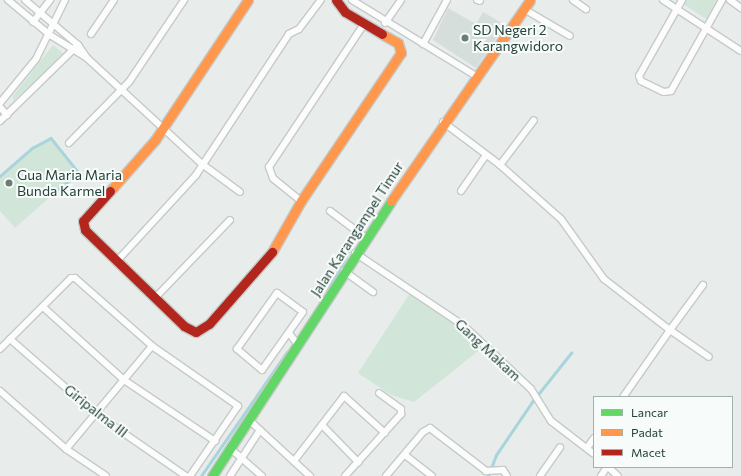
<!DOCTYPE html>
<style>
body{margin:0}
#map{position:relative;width:741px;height:476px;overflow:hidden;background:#e8edeb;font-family:Commissioner,sans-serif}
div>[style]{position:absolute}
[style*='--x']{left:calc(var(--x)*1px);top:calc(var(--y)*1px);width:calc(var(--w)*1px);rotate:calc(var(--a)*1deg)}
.built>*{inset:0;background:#d6dedb}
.green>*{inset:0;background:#d1e6d8}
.stream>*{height:2.5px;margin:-1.25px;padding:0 1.25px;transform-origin:1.25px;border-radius:1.25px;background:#a9d4db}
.roads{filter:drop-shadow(1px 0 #c5cac8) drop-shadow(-1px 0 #c5cac8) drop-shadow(0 1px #c5cac8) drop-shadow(0 -1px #c5cac8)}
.street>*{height:6px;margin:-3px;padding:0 3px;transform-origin:3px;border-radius:3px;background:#fcfcfc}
.fast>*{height:9px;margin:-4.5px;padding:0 4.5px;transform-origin:4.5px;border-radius:4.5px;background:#63d668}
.slow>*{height:9px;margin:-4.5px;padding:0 4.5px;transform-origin:4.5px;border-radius:4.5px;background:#ff974d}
.jam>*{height:9px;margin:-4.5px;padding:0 4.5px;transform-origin:4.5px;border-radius:4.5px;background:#b3261e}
.dots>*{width:11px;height:11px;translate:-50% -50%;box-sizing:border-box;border:2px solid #f7fbf9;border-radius:50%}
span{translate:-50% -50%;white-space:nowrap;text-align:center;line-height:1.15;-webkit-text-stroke:4px #f7fbf9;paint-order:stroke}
.poi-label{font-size:14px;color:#24423a}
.left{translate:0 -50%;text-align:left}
.street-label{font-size:14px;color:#24423a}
.legend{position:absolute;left:593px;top:396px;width:140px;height:72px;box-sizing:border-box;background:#f7fbf9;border:1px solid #a3b1ad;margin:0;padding:5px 7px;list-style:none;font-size:12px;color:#24423a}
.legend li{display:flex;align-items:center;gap:8px;height:20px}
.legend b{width:20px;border:1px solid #a3b1ad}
</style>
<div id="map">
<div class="built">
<i style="clip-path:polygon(448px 8px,476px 24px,483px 12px,505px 25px,476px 68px,433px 40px)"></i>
</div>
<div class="green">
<i style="clip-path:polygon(686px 0,717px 0,706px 19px,683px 4px)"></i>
<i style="clip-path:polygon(53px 45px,64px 54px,13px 101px,13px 96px)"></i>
<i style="clip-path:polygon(51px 139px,77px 173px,15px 228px,0 211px,0 177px,32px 150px)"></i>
<i style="clip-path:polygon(410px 293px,463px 327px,482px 348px,414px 402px,391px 395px,358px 373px)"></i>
</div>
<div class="stream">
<i style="--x:0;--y:176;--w:43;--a:-41.2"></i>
<i style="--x:32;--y:148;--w:21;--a:-28"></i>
<i style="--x:51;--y:138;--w:45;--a:51.3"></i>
<i style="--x:79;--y:173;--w:26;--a:141"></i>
<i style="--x:325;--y:295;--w:51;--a:-61.9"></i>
<i style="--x:201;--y:476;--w:151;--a:-55.3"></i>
<i style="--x:488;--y:476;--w:22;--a:-69"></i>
<i style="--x:496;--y:455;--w:64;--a:-55.8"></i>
<i style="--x:532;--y:402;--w:63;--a:-51.5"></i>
</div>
<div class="roads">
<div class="street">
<i style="--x:8;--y:0;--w:55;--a:39.8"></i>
<i style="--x:50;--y:35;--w:44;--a:31.9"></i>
<i style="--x:87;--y:58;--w:156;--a:42.7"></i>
<i style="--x:202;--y:164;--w:47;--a:36.4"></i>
<i style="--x:25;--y:0;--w:70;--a:40.3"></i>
<i style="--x:78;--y:45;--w:16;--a:55"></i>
<i style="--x:352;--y:0;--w:145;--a:31.5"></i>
<i style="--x:477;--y:0;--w:3;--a:18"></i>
<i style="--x:573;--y:0;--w:16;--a:35"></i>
<i style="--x:663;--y:0;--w:93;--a:33.2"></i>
<i style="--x:682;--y:0;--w:87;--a:119.5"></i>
<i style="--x:639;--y:76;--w:5;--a:68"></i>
<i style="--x:641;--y:81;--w:25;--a:26"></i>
<i style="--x:664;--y:92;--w:7;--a:-8"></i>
<i style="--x:671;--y:91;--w:104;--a:-60.7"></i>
<i style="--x:730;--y:0;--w:14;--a:36"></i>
<i style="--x:524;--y:9;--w:53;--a:30.4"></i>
<i style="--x:33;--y:22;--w:28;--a:-52"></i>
<i style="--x:385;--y:23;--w:28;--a:-55"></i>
<i style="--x:91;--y:34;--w:41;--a:-55.9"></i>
<i style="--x:423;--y:44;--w:50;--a:-61.4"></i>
<i style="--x:0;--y:103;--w:57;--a:-50.7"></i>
<i style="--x:36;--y:59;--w:66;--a:-63.8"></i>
<i style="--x:0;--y:107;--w:11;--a:49"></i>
<i style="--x:0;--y:121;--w:109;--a:-44.3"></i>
<i style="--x:443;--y:122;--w:71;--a:37"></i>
<i style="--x:500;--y:165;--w:81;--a:41.5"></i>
<i style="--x:561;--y:219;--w:74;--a:54.4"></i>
<i style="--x:604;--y:279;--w:83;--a:37.7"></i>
<i style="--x:670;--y:330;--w:82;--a:125"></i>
<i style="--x:69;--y:143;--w:86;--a:-45.5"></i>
<i style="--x:129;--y:82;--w:99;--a:-56.1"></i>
<i style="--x:500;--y:165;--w:56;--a:-52.9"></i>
<i style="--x:461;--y:191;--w:44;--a:-55.2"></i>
<i style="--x:301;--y:201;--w:36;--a:-141"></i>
<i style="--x:273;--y:178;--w:12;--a:-110"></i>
<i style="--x:269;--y:167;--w:172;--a:-56.4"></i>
<i style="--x:330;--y:211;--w:45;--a:36.9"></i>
<i style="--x:355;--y:253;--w:130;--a:33.7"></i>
<i style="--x:463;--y:325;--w:93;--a:43.3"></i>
<i style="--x:531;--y:389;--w:38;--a:58"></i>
<i style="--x:551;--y:421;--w:54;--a:37.5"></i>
<i style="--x:117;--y:261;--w:117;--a:-47.4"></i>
<i style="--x:196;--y:175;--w:169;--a:-56.6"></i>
<i style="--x:289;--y:34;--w:11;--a:-27"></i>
<i style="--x:299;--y:29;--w:36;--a:-53"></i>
<i style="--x:344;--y:271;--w:36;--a:36"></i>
<i style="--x:703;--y:285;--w:56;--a:126.3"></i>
<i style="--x:670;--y:330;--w:47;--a:34.7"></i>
<i style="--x:277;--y:293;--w:32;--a:36"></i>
<i style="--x:303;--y:312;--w:71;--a:125.3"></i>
<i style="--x:262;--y:370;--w:33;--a:-140"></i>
<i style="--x:237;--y:349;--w:69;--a:-54.5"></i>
<i style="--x:155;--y:298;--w:108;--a:-46.1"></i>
<i style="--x:43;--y:307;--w:109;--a:42"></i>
<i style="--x:124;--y:380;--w:110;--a:33.8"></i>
<i style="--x:289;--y:333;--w:15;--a:53"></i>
<i style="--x:10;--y:339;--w:114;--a:41.1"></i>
<i style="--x:96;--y:414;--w:109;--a:34.6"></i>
<i style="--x:0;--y:349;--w:100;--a:-45"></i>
<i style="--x:71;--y:278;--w:4;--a:0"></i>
<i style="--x:75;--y:278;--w:103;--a:41.4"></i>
<i style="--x:152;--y:346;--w:105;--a:34.9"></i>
<i style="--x:238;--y:406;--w:85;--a:124.4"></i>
<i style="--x:0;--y:391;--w:88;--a:41.3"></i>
<i style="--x:66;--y:449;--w:48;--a:34"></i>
<i style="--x:249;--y:420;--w:83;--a:42.6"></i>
<i style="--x:322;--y:425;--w:52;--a:45.8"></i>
<i style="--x:587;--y:448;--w:12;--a:-55"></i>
<i style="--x:66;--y:449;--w:134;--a:-50.1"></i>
<i style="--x:231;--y:449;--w:41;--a:41.1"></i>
<i style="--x:405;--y:455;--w:34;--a:38"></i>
<i style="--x:294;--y:461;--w:82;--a:-52.4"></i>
<i style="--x:344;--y:396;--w:55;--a:42.1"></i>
<i style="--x:608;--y:467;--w:13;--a:42"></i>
<i style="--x:230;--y:476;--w:55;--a:-56.9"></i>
<i style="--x:345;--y:476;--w:84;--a:-47.9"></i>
<i style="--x:401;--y:414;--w:5;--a:-90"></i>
<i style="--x:401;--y:409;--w:27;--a:-144"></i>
<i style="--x:386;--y:476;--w:57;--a:-49.9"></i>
<i style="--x:423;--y:432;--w:8;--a:-30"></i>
<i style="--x:430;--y:428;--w:71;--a:37.5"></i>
<i style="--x:486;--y:471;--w:17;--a:-3"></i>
<i style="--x:503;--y:470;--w:7;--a:56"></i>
<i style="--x:540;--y:476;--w:35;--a:-55"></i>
<i style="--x:601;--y:476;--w:11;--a:-56"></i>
</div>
<div class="fast">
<i style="--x:212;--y:476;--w:328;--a:-56.9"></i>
</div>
<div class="slow">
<i style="--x:110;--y:191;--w:68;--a:-48.6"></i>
<i style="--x:155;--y:140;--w:168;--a:-56.4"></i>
<i style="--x:391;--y:201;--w:244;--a:-55.3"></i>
<i style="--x:272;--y:252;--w:59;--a:-60.4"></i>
<i style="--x:301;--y:201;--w:179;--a:-56"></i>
<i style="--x:401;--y:53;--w:10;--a:-107"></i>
<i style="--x:398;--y:43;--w:18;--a:-151"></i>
</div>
<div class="jam">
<i style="--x:336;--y:0;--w:15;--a:53"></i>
<i style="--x:345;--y:12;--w:43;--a:30.7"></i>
<i style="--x:110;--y:191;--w:40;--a:132"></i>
<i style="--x:83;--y:221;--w:9;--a:77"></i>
<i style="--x:85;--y:230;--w:138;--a:44.1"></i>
<i style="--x:184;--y:326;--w:13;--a:27"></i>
<i style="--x:196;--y:332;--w:15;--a:-32"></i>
<i style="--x:209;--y:324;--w:96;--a:-48.8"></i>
</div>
</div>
<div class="dots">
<i style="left:465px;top:38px;background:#697e78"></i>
<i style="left:9px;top:183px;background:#697e78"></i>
</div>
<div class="poi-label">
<span class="left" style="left:473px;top:38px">SD Negeri 2<br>Karangwidoro</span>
<span class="left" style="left:17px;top:183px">Gua Maria Maria<br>Bunda Karmel</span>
</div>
<div class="street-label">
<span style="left:357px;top:229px;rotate:-57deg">Jalan Karangampel Timur</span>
<span style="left:488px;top:350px;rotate:43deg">Gang Makam</span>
<span style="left:96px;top:411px;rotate:38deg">Giripalma III</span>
</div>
<ul class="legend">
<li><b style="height:5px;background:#63d668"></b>Lancar</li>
<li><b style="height:5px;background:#ff974d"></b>Padat</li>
<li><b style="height:5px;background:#b3261e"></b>Macet</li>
</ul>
</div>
